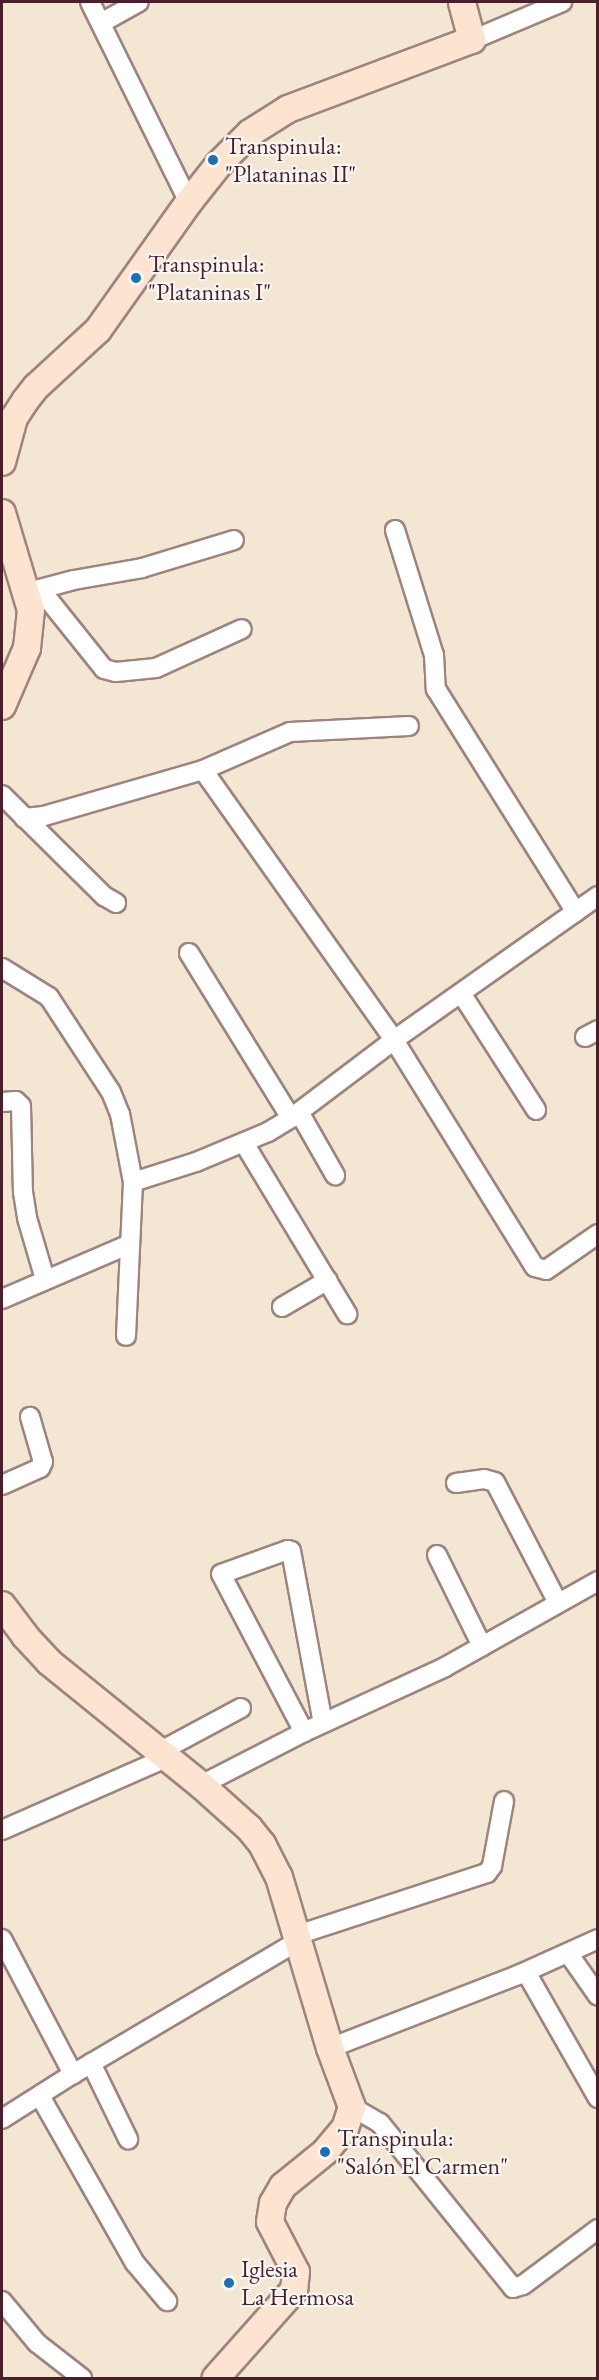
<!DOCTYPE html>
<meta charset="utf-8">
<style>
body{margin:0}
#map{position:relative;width:599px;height:2380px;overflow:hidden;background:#f3e7d3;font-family:"EB Garamond",serif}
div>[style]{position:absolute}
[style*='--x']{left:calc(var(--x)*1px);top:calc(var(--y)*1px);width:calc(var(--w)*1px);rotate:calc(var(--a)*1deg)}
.roads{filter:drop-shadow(2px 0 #9e837f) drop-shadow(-2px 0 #9e837f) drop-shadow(0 2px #9e837f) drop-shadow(0 -2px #9e837f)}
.street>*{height:18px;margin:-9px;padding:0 9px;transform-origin:9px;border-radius:9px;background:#fff}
.secondary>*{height:26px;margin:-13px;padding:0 13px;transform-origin:13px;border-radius:13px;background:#fde4d0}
.dots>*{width:16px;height:16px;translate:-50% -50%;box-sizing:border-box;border:3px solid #f6f6f2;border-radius:50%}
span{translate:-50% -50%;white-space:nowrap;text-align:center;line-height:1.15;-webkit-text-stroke:4.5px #f6f6f2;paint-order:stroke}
.poi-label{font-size:24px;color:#4a1f2b}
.left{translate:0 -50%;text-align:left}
.frame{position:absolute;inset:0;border:3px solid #4a1f2b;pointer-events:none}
</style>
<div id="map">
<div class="roads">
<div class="street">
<i style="--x:90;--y:2;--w:223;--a:63.7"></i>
<i style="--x:101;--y:23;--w:43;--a:-28.9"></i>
<i style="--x:472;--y:40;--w:98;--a:-22.9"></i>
<i style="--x:395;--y:530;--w:131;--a:72.7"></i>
<i style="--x:434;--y:655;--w:34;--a:87"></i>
<i style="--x:436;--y:689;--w:263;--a:57.9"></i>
<i style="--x:40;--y:589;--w:35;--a:-15"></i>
<i style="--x:74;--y:580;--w:69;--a:-10"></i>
<i style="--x:142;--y:568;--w:96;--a:-16.9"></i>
<i style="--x:27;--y:595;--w:14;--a:-25"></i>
<i style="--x:40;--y:589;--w:102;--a:51.3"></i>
<i style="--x:104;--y:669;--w:12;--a:14"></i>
<i style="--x:116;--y:672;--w:40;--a:-5.7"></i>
<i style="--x:156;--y:668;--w:94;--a:-24.4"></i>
<i style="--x:203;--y:770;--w:331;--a:54.7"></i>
<i style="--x:394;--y:1040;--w:267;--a:58.2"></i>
<i style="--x:535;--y:1267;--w:11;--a:15"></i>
<i style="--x:546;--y:1270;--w:63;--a:-34.7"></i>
<i style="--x:2;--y:795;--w:144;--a:44.7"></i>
<i style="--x:104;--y:896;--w:14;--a:30"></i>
<i style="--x:24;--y:818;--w:20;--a:-6"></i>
<i style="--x:44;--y:816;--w:166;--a:-16.1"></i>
<i style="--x:203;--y:770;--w:95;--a:-23.6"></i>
<i style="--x:290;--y:732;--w:119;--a:-2.9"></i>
<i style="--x:189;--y:953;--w:194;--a:58.3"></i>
<i style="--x:2;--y:968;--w:55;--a:31.7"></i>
<i style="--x:49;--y:997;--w:113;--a:56.9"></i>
<i style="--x:111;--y:1092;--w:24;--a:68"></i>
<i style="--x:120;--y:1114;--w:69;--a:79.2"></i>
<i style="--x:133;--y:1182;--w:154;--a:92.6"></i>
<i style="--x:461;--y:993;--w:139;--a:57.3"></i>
<i style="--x:585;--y:1037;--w:15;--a:-28"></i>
<i style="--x:2;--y:1102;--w:14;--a:-4"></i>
<i style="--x:16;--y:1101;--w:7;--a:45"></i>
<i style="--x:21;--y:1106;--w:86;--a:88.7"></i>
<i style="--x:23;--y:1192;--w:26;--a:81"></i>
<i style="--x:27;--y:1218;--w:64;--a:73.6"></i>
<i style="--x:299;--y:1112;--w:73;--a:60.3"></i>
<i style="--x:244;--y:1143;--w:200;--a:58.9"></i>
<i style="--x:133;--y:1182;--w:66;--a:-17.6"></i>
<i style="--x:196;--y:1162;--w:78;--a:-22.6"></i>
<i style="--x:268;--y:1132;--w:27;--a:-31"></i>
<i style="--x:291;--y:1118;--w:129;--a:-37.1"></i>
<i style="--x:394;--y:1040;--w:250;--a:-35.2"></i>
<i style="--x:2;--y:1299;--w:139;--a:-23.3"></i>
<i style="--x:282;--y:1307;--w:53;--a:-30.4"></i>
<i style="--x:456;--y:1483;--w:28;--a:-8"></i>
<i style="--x:484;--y:1479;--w:11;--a:15"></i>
<i style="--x:495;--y:1482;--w:136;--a:62.5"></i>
<i style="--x:2;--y:1485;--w:42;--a:-24.1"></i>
<i style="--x:40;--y:1468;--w:7;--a:-63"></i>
<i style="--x:43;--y:1462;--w:47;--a:-106.1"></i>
<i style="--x:437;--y:1555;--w:102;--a:63.7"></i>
<i style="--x:304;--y:1732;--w:178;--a:-117.7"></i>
<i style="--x:221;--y:1574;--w:71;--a:-19.7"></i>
<i style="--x:288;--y:1550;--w:3;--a:18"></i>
<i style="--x:291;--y:1551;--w:175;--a:79.5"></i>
<i style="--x:159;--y:1752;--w:93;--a:-28.2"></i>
<i style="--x:201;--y:1785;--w:116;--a:-27.2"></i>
<i style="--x:304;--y:1732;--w:155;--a:-24.7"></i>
<i style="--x:445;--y:1667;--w:176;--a:-29.3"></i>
<i style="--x:2;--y:1830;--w:179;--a:-23.7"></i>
<i style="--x:297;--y:1935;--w:200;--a:-18.1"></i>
<i style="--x:487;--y:1873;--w:9;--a:-54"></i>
<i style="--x:492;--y:1866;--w:66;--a:-79.5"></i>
<i style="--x:2;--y:1939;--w:153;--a:62.3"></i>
<i style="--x:568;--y:1953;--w:52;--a:55.1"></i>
<i style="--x:526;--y:1972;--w:145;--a:60.3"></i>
<i style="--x:330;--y:2048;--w:202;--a:-21.2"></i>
<i style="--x:518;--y:1975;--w:88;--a:-24.2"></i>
<i style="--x:91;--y:2063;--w:85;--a:64"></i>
<i style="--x:40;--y:2096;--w:192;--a:60.4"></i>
<i style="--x:135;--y:2263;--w:50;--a:49.9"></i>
<i style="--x:352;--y:2107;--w:32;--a:30"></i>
<i style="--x:380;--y:2123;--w:212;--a:51.1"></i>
<i style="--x:513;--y:2288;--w:10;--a:-17"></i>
<i style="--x:523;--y:2285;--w:94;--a:-36.7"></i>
<i style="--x:2;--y:2119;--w:84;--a:-32.4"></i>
<i style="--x:73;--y:2074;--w:261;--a:-30.6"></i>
<i style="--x:2;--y:2301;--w:55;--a:50.2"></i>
<i style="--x:37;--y:2343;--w:57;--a:37.9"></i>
</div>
<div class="secondary">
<i style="--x:2;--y:462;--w:46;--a:-74.7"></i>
<i style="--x:14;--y:418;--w:20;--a:-57"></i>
<i style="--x:25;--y:401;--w:18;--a:-52"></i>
<i style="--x:36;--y:387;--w:84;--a:-42.6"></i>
<i style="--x:98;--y:330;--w:157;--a:-54.6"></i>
<i style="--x:189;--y:202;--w:48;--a:-51.7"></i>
<i style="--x:219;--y:164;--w:44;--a:-45"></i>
<i style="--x:250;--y:133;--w:45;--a:-32.3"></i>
<i style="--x:288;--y:109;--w:197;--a:-20.6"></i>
<i style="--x:472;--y:40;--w:39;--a:-105"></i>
<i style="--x:2;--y:513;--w:101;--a:73.4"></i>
<i style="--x:31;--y:610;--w:38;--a:96"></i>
<i style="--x:27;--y:648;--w:63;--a:113.3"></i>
<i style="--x:2;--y:1605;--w:39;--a:53"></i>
<i style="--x:25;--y:1636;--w:35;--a:47"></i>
<i style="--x:49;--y:1662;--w:196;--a:39"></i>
<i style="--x:201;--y:1785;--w:64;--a:41.9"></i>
<i style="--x:249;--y:1828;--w:21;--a:51"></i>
<i style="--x:262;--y:1844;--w:37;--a:63"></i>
<i style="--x:279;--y:1877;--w:178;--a:73.4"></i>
<i style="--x:330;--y:2048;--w:63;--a:69.6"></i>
<i style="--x:352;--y:2107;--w:22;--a:108"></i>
<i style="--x:345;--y:2128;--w:31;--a:130"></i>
<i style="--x:325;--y:2152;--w:54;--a:141"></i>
<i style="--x:283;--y:2186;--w:20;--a:120"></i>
<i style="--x:273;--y:2203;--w:19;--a:99"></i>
<i style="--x:270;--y:2222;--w:56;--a:62.5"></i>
<i style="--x:296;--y:2272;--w:18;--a:96"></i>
<i style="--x:294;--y:2290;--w:118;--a:131.6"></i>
</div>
</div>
<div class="dots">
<i style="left:213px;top:160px;background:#1f6fb2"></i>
<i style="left:136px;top:278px;background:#1f6fb2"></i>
<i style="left:325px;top:2152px;background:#1f6fb2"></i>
<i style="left:229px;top:2283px;background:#1f6fb2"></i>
</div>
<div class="poi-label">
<span class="left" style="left:225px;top:160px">Transpinula:<br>"Plataninas II"</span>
<span class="left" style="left:148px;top:278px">Transpinula:<br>"Plataninas I"</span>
<span class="left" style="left:337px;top:2152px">Transpinula:<br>"Salón El Carmen"</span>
<span class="left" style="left:241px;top:2283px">Iglesia<br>La Hermosa</span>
</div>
<div class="frame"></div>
</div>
